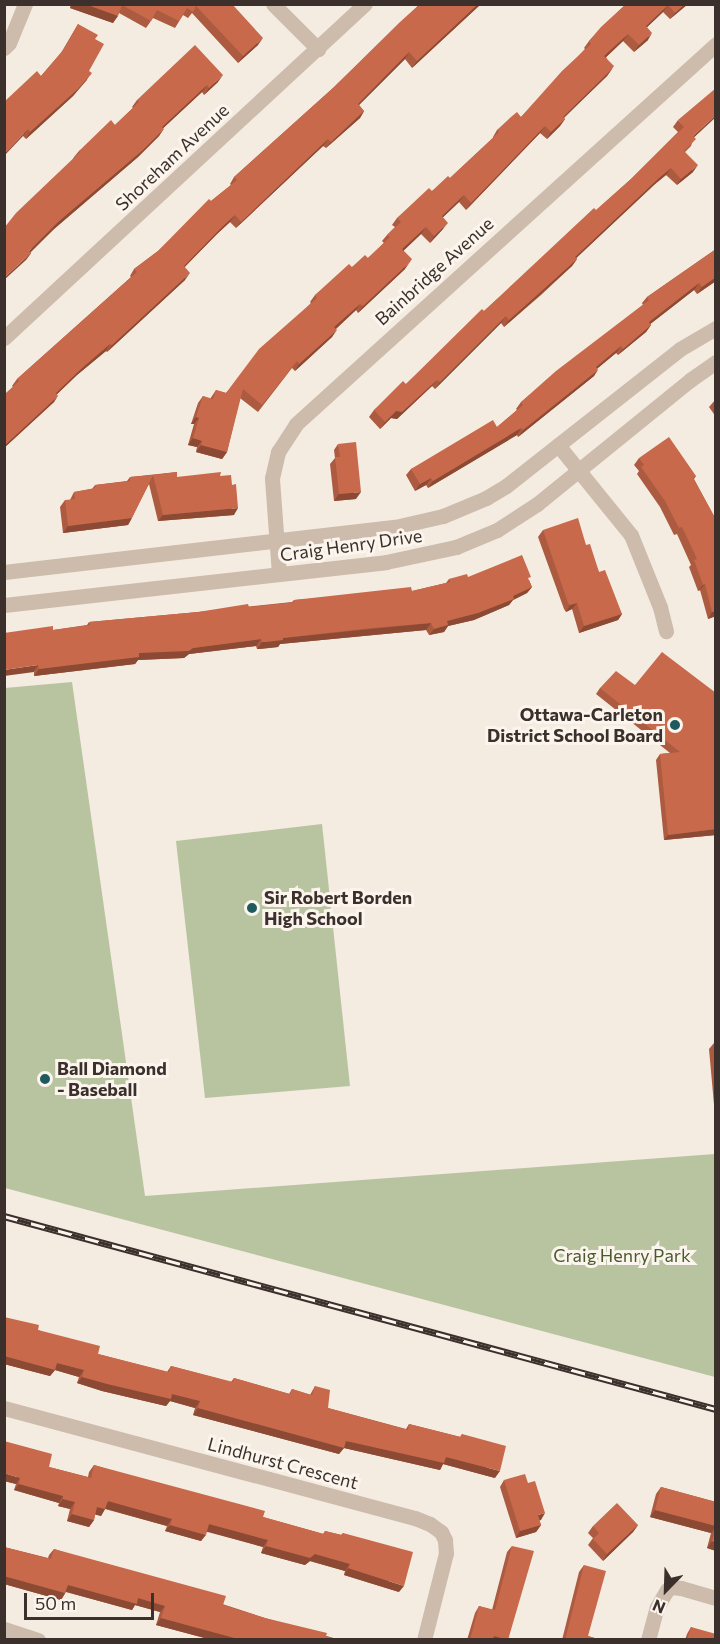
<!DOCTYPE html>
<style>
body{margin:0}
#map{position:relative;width:720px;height:1644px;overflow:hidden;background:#f4ebe1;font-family:Commissioner,sans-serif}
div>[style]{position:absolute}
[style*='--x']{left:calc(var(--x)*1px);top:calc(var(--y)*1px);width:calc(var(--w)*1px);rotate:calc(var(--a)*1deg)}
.green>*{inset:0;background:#b8c4a0}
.minor>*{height:15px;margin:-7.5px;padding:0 7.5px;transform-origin:7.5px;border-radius:7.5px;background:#cdbbac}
.rail>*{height:7px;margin-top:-3.5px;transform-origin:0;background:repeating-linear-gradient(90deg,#fbf5ee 0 14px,#3b302b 0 28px);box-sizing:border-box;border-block:2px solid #3b302b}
.wall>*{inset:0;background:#ac5a40}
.shaded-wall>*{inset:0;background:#8c4a34}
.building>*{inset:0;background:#c8694b}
.dots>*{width:16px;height:16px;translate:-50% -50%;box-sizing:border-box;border:3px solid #fbf5ee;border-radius:50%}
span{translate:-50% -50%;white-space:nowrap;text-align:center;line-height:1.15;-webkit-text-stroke:6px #fbf5ee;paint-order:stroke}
.street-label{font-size:18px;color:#3b302b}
.poi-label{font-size:18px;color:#3b302b;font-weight:700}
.right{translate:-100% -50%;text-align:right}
.left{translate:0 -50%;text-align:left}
.park-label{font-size:18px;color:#4a5a2e}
.frame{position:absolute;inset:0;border:6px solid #3b302b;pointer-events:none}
.north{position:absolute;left:636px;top:1560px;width:60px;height:60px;-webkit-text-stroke:4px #fbf5ee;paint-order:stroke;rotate:203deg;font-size:16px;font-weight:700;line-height:24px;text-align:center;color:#3b302b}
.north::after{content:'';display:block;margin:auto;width:21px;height:27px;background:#3b302b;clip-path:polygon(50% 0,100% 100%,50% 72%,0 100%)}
.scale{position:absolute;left:24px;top:1593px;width:130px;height:27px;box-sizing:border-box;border:3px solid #3b302b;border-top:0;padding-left:8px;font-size:18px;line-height:21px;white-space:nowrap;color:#3b302b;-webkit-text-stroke:4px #fbf5ee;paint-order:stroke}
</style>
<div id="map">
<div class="green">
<i style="clip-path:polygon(72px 682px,145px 1196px,715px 1154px,715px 1377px,5px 1188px,5px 688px)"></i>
<i style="clip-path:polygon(322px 824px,350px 1086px,205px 1098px,176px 841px)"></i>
</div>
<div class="minor">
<i style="--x:273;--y:4;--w:64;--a:45"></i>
<i style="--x:4;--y:48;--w:7;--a:-45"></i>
<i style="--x:9;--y:43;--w:42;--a:-67.7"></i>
<i style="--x:4;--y:338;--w:492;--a:-42.8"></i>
<i style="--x:558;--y:445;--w:116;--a:51"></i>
<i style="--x:631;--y:535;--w:78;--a:68.1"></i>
<i style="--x:660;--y:607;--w:25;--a:76"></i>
<i style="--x:4;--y:572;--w:394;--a:-6.6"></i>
<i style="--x:395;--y:527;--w:49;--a:-12.9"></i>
<i style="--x:443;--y:516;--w:47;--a:-22.7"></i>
<i style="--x:486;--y:498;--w:23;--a:-31"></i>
<i style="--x:506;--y:486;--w:221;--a:-38.2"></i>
<i style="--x:680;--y:349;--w:42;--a:-30.3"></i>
<i style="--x:279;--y:574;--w:96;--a:-94.2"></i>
<i style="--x:272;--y:478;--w:27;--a:-77"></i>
<i style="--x:278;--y:452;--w:33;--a:-57"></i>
<i style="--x:296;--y:424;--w:566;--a:-42.14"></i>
<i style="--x:4;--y:605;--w:384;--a:-6.4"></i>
<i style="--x:386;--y:562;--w:72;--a:-12.1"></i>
<i style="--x:456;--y:547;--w:44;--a:-22.5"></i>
<i style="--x:497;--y:530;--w:48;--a:-33"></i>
<i style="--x:537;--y:504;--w:197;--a:-39"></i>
<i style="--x:690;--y:380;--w:32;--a:-35"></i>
<i style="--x:4;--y:1408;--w:425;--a:15"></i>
<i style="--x:415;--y:1518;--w:16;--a:22"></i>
<i style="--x:430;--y:1524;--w:14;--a:36"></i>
<i style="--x:441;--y:1532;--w:9;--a:63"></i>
<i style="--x:445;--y:1540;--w:13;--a:86"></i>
<i style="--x:446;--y:1553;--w:90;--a:104.2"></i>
<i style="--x:4;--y:1629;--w:36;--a:18"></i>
<i style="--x:648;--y:1640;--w:34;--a:-75"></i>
<i style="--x:657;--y:1607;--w:20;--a:-60"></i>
<i style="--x:667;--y:1590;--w:6;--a:-31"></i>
<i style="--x:672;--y:1587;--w:9;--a:6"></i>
<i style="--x:681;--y:1588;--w:36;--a:16"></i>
</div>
<div class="rail">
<i style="--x:4;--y:1216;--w:738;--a:15.17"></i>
</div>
<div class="wall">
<i style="clip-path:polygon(71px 4px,232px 4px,258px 45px,238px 63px,192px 13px,188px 18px,183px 15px,175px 28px,153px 18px,146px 28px,119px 13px,113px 23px,70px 8px)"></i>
<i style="clip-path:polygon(420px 4px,481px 4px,412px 68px,405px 59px,359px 105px,364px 111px,360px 118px,326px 148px,323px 146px,236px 228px,230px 222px,217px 234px,184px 267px,185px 280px,107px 352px,106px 351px,77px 375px,57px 394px,54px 402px,4px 448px,4px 395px,13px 387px,12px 386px,17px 379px,131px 277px,130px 276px,134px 269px,158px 251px,211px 201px,231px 185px,230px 184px,234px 177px,333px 88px)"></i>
<i style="clip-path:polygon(626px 4px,688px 4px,670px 19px,663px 12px,647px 27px,648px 40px,634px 52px,623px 41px,606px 57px,612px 69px,607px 76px,564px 118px,565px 119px,560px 126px,547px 139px,540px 133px,466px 210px,459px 202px,443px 217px,443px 229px,430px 243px,421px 234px,404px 250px,405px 269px,358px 313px,356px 310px,336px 329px,332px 337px,295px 371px,292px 368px,258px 412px,240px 398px,227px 452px,222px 459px,196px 452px,197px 447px,188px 445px,194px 424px,191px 424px,198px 403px,203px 396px,210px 399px,216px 390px,226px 393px,311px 303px,310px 302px,315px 295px,352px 267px,368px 258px,384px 243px,382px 241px,387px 235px,395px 227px,392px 225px,397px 218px,432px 191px,450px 178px,493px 138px,493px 137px,497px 130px,521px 117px,585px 49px,584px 48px,589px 41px)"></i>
<i style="clip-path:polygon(78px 24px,95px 39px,87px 80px,73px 96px,26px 139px,23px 136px,41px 76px,61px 53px)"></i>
<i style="clip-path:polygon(218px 82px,204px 95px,202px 92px,163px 128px,159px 136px,138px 157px,54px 229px,30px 252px,31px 253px,26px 260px,74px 157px,79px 151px,115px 125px,133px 108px,132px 107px,137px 100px)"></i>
<i style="clip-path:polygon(678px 120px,694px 137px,691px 146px,685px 152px,693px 172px,677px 185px,666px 175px,655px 184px,576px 258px,577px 259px,572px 266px,541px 295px,504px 327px,501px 323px,435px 389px,432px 386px,397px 419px,391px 418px,380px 429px,369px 417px,374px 410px,406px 384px,484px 311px,631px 179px,678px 132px,673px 127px)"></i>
<i style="clip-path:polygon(716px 249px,716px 281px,697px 294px,694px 290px,650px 324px,651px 325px,646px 332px,618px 355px,616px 353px,597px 368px,594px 376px,518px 437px,517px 435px,428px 488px,426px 485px,415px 491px,406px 475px,411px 469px,497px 427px,517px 410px,516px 409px,521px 402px,643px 305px,642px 303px,647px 297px)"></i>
<i style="clip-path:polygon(716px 399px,716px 417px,709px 407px)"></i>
<i style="clip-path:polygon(338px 444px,356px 499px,334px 501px,330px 464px,335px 458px,334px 450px)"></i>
<i style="clip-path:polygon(639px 458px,696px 476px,694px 479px,714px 516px,716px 515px,716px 616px,708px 619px,700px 590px,698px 591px,689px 567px,691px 565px,677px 534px,674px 535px,660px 507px,637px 474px,639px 471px,634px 465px)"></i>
<i style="clip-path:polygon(177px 472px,177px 477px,220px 476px,234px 515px,158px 521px,149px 484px,128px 525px,63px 533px,60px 507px,65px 500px,70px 500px,74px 492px,92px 489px,95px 485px,127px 481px,130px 477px)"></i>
<i style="clip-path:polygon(543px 530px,586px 545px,599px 572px,622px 614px,618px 620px,579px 633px,572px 609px,566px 612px,564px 609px,538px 537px)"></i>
<i style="clip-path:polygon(468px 577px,529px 580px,532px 587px,527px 593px,513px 600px,509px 605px,474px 620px,448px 626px,444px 632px,429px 635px,426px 630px,280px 644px,278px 647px,261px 649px,257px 649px,256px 646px,189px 654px,184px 658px,138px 660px,135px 664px,34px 676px,34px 672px,53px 630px,87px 625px,89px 622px,198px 612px,292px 602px,294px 600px,412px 591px,446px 583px,449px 579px)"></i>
<i style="clip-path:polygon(635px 685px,716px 693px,716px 835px,664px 840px,656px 760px,660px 754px,670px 753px,596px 694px,600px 688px)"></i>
<i style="clip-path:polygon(714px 1043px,716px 1043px,716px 1127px,709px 1049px)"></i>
<i style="clip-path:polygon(4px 1317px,38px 1330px,98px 1354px,167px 1372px,171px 1366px,231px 1382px,234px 1378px,289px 1394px,292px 1389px,310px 1395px,315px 1386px,328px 1408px,406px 1429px,409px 1424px,460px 1437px,462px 1434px,495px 1478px,443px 1464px,440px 1470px,344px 1448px,339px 1454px,193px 1415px,195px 1408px,170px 1401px,166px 1406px,102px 1391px,77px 1383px,79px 1377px,55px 1370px,50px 1376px,4px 1364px)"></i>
<i style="clip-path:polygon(94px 1465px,263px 1517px,323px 1534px,325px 1531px,341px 1535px,343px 1533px,399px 1592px,344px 1575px,345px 1571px,310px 1561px,305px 1565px,261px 1553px,263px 1547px,207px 1531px,201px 1541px,165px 1531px,167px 1526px,105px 1509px,101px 1516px,95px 1514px,94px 1520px,89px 1527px,67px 1521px,70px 1509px,58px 1506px,59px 1503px,14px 1490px,16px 1484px,4px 1481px,49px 1467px,88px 1477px,89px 1472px)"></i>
<i style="clip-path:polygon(504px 1480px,541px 1520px,539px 1520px,541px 1525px,536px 1532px,516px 1538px,500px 1487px)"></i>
<i style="clip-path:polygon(661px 1487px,716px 1502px,716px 1551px,707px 1548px,711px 1533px,650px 1517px,656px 1494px)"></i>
<i style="clip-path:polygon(638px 1525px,633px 1532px,603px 1561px,588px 1545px,593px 1538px,588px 1533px,593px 1526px)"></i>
<i style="clip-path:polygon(512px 1546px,508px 1640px,467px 1640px,475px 1613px,479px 1606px,492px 1610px,507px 1552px)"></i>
<i style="clip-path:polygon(4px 1547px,48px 1558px,49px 1555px,54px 1549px,265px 1618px,340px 1640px,212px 1640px,156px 1625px,160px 1612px,135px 1605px,132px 1610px,66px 1592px,61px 1600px,4px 1584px)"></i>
<i style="clip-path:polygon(584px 1565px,588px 1636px,601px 1640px,562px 1640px,579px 1572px)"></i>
<i style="clip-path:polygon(691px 1627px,716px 1640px,685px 1640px,687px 1634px)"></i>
</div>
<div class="shaded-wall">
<i style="clip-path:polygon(72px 4px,85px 4px,118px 16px,113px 23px,70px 8px)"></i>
<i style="clip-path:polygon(478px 4px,481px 4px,412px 68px,417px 61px)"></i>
<i style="clip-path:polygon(685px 4px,688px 4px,670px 19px,675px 13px)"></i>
<i style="clip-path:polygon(668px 5px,663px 12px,641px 33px,646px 26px)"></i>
<i style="clip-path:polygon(652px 33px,648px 40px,634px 52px,639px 45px)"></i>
<i style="clip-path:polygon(628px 34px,623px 41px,600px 63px,604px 56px)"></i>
<i style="clip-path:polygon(263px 38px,258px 45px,238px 63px,243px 56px)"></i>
<i style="clip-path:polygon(409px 52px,405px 59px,353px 111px,358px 104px)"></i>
<i style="clip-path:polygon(612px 69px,607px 76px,558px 123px,563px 117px)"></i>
<i style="clip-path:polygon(92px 73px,73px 96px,26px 139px,30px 132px)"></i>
<i style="clip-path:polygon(223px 75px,218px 82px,204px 95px,209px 88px)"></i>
<i style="clip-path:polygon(207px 85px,202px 92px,157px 134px,162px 127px)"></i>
<i style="clip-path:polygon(364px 111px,360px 118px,326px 148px,331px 142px)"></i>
<i style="clip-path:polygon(716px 115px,716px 117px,688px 143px,693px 136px)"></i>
<i style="clip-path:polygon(565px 119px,560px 126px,547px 139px,551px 132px)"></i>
<i style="clip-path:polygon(545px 126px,540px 133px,466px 210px,471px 203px)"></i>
<i style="clip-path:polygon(28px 129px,23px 136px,4px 156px,4px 154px)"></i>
<i style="clip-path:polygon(164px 129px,159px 136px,138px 157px,54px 229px,25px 258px,29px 251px,58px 222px)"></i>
<i style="clip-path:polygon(328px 139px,323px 146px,236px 228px,241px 222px)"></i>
<i style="clip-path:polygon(698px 165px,693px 172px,677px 185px,681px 179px)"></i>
<i style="clip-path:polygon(671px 168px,666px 175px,655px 184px,570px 264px,575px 257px,659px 178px)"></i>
<i style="clip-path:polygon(464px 195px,459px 202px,437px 223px,442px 216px)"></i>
<i style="clip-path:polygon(235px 215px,230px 222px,217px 234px,179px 273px,184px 266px,222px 227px)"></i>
<i style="clip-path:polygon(448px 223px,443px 229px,430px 243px,434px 236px)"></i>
<i style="clip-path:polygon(426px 227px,421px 234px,398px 256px,402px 249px)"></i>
<i style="clip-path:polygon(31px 253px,26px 260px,4px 280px,4px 278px)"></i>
<i style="clip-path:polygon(577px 259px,572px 266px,504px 327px,509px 320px)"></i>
<i style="clip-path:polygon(410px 262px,405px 269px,358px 313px,363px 306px)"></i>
<i style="clip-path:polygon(190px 273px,185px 280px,107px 352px,112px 345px)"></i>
<i style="clip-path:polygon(716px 277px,716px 281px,697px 294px,702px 287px)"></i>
<i style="clip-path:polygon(699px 283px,694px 290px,644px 329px,649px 322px)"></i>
<i style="clip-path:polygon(360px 304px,356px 310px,330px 334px,334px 327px)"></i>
<i style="clip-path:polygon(506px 316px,501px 323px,435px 389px,440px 382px)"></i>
<i style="clip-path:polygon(651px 325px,646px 332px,618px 355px,623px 349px)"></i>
<i style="clip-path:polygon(337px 330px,332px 337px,295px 371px,299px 364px)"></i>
<i style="clip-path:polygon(110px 344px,106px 351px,77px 375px,51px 400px,56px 393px,82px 368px)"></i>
<i style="clip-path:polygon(621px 346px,616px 353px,591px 374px,596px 367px)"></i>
<i style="clip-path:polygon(598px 370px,594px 376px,518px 437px,523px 430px)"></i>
<i style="clip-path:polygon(437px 380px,432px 386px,397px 419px,391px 418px,380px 429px,385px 422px,396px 411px)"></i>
<i style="clip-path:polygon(58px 396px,54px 402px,4px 448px,4px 446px)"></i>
<i style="clip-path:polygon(196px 417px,199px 418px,194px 424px,191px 424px)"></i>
<i style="clip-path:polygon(521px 428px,517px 435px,428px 488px,433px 481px)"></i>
<i style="clip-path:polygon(193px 438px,202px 441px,197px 447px,188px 445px)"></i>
<i style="clip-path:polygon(201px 445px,227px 452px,222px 459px,196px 452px)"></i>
<i style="clip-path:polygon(431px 478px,426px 485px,415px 491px,420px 484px)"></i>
<i style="clip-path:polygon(361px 492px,356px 499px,334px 501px,339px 494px)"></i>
<i style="clip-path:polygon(238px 508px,234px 515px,158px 521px,163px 515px)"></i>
<i style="clip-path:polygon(132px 518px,128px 525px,63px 533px,68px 526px)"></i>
<i style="clip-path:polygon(705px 584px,700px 590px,698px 591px,703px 585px)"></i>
<i style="clip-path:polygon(532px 587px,527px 593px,513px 600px,509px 605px,474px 620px,448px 626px,444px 632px,429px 635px,434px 629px,447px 621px,513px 596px)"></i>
<i style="clip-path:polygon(577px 603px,572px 609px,566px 612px,570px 605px)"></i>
<i style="clip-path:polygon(716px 611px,716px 616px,708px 619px,712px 612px)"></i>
<i style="clip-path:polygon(622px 614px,618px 620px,579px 633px,584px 626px)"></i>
<i style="clip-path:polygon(431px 623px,426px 630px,280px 644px,278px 647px,257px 649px,262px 642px,283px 638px)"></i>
<i style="clip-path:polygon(261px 639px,256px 646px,189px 654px,184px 658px,138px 660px,135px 664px,34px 676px,39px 669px,139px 653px,193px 648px)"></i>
<i style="clip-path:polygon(38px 665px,34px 672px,4px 676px,4px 670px)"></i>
<i style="clip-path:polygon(716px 829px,716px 835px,664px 840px,668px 835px)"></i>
<i style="clip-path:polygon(4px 1356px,57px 1363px,84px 1370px,79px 1377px,55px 1370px,50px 1376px,4px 1364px)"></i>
<i style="clip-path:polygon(82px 1377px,172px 1394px,200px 1401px,195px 1408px,170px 1401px,166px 1406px,102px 1391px,77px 1383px)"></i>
<i style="clip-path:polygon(198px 1408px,346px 1441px,446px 1457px,500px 1471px,495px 1478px,443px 1464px,440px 1470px,344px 1448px,339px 1454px,193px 1415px)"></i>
<i style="clip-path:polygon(4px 1473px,20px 1478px,16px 1484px,4px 1481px)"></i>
<i style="clip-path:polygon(19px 1484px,63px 1496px,59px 1503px,14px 1490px)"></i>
<i style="clip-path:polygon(63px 1499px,75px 1502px,70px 1509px,58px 1506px)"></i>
<i style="clip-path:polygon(108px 1501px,172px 1519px,167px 1526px,103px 1508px)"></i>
<i style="clip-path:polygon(97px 1507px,105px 1509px,101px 1516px,93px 1514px)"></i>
<i style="clip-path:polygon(655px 1510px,716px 1526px,716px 1527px,711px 1533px,650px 1517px)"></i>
<i style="clip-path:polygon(545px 1513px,541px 1520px,533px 1522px,538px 1515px)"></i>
<i style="clip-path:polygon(72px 1514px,94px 1520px,89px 1527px,67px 1521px)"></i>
<i style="clip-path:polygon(209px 1524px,268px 1540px,263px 1547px,204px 1531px)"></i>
<i style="clip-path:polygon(170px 1525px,206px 1535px,201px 1541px,165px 1531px)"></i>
<i style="clip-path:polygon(541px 1525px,536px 1532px,516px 1538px,520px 1531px)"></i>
<i style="clip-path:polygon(638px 1525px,633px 1532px,603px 1561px,607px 1554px)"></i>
<i style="clip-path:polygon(712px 1541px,716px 1543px,716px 1551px,707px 1548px)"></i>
<i style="clip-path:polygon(266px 1546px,315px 1554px,350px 1564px,345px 1571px,310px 1561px,305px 1565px,261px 1553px)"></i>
<i style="clip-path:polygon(348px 1568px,404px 1586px,399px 1592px,344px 1575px)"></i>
<i style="clip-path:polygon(4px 1576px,65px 1593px,61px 1600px,4px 1584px)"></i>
<i style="clip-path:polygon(68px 1585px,138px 1598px,165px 1606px,160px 1612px,135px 1605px,132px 1610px,63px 1591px)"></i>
<i style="clip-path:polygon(161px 1618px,242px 1640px,212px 1640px,156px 1625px)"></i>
<i style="clip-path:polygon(494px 1636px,508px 1640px,491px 1640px)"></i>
</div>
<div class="building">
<i style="clip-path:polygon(85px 4px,232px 4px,263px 38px,243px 56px,196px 6px,193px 12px,187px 8px,179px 21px,157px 10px,151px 21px,122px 5px,118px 16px)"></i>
<i style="clip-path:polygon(420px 4px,478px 4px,417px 61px,409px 52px,358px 104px,364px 111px,331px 142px,328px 139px,241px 222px,235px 215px,222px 227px,184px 266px,190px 273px,112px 345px,110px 344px,82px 368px,56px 393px,58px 396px,4px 446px,4px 395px,19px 381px,17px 379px,137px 272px,134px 269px,158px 251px,209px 199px,211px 201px,237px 180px,234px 177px,333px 88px,400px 22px)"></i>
<i style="clip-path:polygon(626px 4px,685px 4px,675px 13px,668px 5px,646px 26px,652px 33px,639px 45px,628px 34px,604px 56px,614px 66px,612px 69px,563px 117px,565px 119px,551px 132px,545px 126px,471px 203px,464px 195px,442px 216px,448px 223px,434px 236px,426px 227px,402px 249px,412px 259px,410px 262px,363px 306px,360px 304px,334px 327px,337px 330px,299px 364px,297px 361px,262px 405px,243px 389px,227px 452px,201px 445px,202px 441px,193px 438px,199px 418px,196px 417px,203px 396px,213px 399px,216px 390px,226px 393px,259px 349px,317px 298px,315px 295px,349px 264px,352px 267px,365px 255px,368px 258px,390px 237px,387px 235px,401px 222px,397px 218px,429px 188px,432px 191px,448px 176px,450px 178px,499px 132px,497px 130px,511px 117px,517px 112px,521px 117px,562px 71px,591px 44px,589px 41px,601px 27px)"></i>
<i style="clip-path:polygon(78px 24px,98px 35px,95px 39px,104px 44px,89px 71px,92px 73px,78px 89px,30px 132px,28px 129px,4px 154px,4px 102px,37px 71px,41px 76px,64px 49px)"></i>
<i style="clip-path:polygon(195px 45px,223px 75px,209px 88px,207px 85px,162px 127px,164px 129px,143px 150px,58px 222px,29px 251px,31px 253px,4px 278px,4px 228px,16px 213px,80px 152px,79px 151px,111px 120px,115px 125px,139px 102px,137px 100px)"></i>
<i style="clip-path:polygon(716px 88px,716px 115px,693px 136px,696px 139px,684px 151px,698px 165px,681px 179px,671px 168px,659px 178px,575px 257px,577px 259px,545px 288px,509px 320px,506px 316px,440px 382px,437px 380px,402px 412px,396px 411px,385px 422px,374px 410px,403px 381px,406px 384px,482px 309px,484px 311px,594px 208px,596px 210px,631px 179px,684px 127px,678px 120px)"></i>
<i style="clip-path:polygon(716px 249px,716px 277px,702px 287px,699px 283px,649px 322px,651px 325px,623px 349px,621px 346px,596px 367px,598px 370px,523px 430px,521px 428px,433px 481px,431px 478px,420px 484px,411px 469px,493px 420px,497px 427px,523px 405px,521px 402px,556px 371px,649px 300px,647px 297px)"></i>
<i style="clip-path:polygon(669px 437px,696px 476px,693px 478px,714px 516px,716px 515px,716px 611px,712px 612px,705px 584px,703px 585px,694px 560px,697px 559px,682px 527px,679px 528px,665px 501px,641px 467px,644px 465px,639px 458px)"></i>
<i style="clip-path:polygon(356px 442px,361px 492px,339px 494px,335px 457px,340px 457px,338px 444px)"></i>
<i style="clip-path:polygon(177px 472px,177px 477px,221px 472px,220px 476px,231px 475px,232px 485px,236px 484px,238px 508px,163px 515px,153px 475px)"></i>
<i style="clip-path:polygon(153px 475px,132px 518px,68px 526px,65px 500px,75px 499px,74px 492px,95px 488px,95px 485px,130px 481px,130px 477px)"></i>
<i style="clip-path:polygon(578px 518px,586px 545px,590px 544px,599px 572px,605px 570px,622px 614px,584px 626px,577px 603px,570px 605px,568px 603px,543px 530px)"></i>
<i style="clip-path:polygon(522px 555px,531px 577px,528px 578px,532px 587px,513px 596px,514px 599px,478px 613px,447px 621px,448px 625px,434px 629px,431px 623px,372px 628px,283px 638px,283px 640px,266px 642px,262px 642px,261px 639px,193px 648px,189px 651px,139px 653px,139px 657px,39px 669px,38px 665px,4px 670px,4px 633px,53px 626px,53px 630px,90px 625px,89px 622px,198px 612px,248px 604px,249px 607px,278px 604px,294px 602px,294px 600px,411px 587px,412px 591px,450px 582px,449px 579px,467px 574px,468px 577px)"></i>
<i style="clip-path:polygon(662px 652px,716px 693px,716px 829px,668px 835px,660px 754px,680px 752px,600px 688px,616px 671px,635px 685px)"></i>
<i style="clip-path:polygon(714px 1043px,716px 1043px,716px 1061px)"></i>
<i style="clip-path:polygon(4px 1317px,39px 1325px,38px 1330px,100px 1346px,98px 1354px,169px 1372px,171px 1366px,233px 1382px,234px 1378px,290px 1394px,292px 1389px,312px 1395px,315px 1386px,330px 1390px,328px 1408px,408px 1430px,409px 1424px,461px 1437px,462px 1434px,506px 1446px,500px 1471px,446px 1457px,444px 1463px,346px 1441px,344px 1448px,198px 1408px,200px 1401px,172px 1394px,171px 1399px,107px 1384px,82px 1377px,84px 1370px,57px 1363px,55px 1370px,4px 1356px)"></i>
<i style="clip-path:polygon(4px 1441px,52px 1454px,49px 1467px,91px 1478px,94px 1465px,265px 1511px,263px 1517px,324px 1534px,325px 1531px,342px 1535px,343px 1533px,413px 1552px,404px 1586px,348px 1568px,350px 1564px,315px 1554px,310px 1558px,266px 1546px,268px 1540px,209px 1524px,206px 1535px,170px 1525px,172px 1519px,108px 1501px,105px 1509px,97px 1507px,94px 1520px,72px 1514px,75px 1502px,63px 1499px,63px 1496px,19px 1484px,20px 1478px,4px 1473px)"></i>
<i style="clip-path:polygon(525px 1474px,528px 1483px,535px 1481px,545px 1513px,538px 1515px,541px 1525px,520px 1531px,504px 1480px)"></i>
<i style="clip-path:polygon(661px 1487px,716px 1502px,716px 1526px,655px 1510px)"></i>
<i style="clip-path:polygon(617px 1503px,638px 1525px,607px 1554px,593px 1539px,599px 1533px,593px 1526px)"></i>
<i style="clip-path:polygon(716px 1527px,716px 1543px,712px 1541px)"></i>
<i style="clip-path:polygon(512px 1546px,534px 1551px,508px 1640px,494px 1636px,493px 1640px,470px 1640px,479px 1606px,495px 1610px)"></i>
<i style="clip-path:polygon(4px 1547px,51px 1559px,54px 1549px,226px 1596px,223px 1605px,265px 1618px,327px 1633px,326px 1636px,340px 1640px,242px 1640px,161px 1618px,165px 1606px,138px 1598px,137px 1604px,68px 1585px,65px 1593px,4px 1576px)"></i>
<i style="clip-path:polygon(584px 1565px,606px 1571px,588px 1636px,601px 1640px,565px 1640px)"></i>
<i style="clip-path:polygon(691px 1627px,716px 1634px,716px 1640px,687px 1640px)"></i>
</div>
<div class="dots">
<i style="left:675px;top:725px;background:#1f5a5e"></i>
<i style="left:252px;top:908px;background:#1f5a5e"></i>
<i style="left:45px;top:1079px;background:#1f5a5e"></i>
</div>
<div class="street-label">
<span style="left:172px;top:157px;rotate:-43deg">Shoreham Avenue</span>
<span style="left:434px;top:271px;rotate:-42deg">Bainbridge Avenue</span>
<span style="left:351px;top:545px;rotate:-8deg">Craig Henry Drive</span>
<span style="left:283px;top:1463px;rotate:15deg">Lindhurst Crescent</span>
</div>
<div class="poi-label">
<span class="right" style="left:663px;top:725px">Ottawa-Carleton<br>District School Board</span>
<span class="left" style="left:264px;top:908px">Sir Robert Borden<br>High School</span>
<span class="left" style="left:57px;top:1079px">Ball Diamond<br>- Baseball</span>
</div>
<div class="park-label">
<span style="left:622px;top:1255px">Craig Henry Park</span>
</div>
<div class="frame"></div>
<div class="north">N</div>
<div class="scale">50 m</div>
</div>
